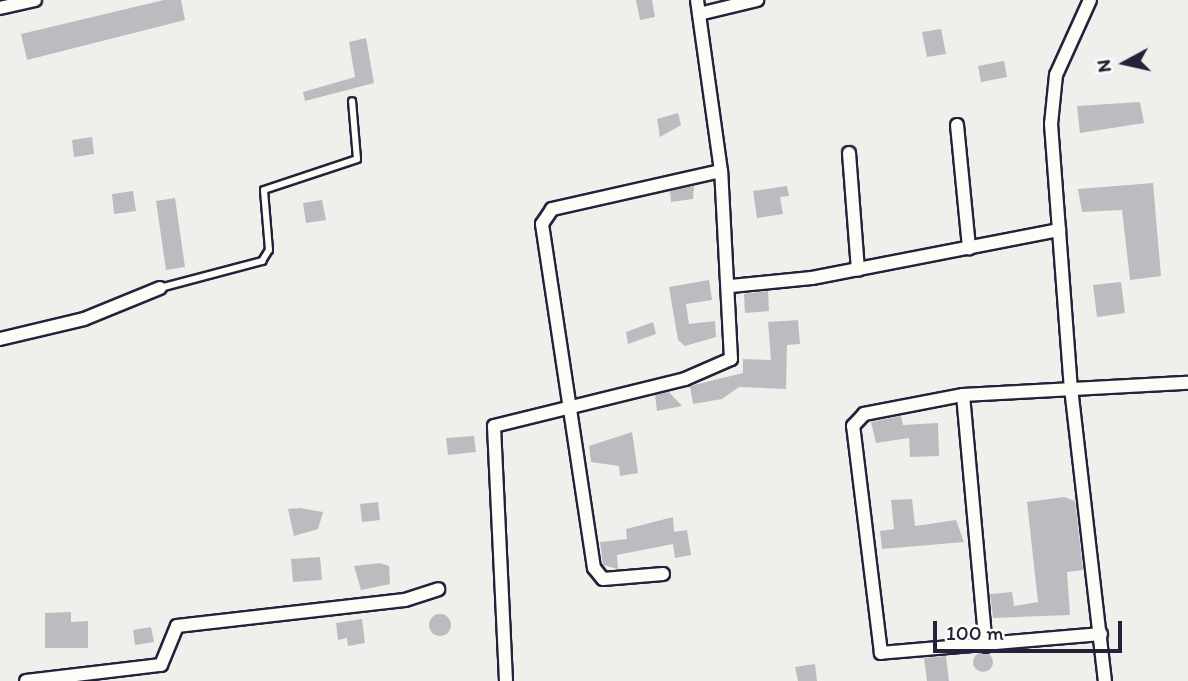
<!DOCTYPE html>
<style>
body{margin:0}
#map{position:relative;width:1188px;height:681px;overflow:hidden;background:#f0efec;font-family:Itim,sans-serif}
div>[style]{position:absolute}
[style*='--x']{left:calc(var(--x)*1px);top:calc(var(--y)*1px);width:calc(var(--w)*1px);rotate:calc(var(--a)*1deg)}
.building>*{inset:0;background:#bcbcc0}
.round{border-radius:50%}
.roads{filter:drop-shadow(2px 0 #22223b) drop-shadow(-2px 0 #22223b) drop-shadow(0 2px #22223b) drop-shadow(0 -2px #22223b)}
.service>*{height:6px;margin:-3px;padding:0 3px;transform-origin:3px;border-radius:3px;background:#fdfcf7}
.minor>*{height:12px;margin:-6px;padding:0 6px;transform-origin:6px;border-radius:6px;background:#fdfcf7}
span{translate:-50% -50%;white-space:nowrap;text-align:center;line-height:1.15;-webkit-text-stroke:7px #fdfcf7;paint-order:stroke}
.north{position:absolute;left:1090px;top:28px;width:70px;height:70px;-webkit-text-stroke:5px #fdfcf7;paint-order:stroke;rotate:262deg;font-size:19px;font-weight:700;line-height:28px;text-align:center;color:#22223b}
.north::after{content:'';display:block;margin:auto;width:24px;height:32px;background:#22223b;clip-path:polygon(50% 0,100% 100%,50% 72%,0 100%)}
.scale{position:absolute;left:933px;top:621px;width:189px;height:32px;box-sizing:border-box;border:4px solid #22223b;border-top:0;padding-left:9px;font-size:21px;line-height:24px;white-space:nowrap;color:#22223b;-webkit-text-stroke:5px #fdfcf7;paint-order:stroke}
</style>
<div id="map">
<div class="building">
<i style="clip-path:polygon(164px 0,181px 0,185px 20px,27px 60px,21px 34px)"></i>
<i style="clip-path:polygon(636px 0,652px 0,655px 17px,640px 20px)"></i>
<i style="clip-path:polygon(941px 29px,946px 54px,927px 57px,922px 32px)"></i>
<i style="clip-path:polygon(366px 38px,374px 83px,305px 101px,303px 92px,355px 77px,349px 42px)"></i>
<i style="clip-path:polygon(1004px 61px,1007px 77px,981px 82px,978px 66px)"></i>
<i style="clip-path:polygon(1140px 102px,1144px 123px,1080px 133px,1077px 106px)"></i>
<i style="clip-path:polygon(678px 113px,681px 125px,660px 137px,657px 119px)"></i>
<i style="clip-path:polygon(92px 137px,94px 154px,74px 157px,72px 140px)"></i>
<i style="clip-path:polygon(1153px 183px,1161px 276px,1130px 280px,1122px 210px,1082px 212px,1078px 189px)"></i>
<i style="clip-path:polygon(694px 186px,693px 199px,671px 202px,670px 191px)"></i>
<i style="clip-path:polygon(787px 186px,789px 196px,780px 197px,783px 214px,757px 218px,753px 191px)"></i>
<i style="clip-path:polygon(133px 191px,136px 211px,114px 214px,112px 194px)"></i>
<i style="clip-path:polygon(175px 198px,185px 267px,166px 270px,156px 201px)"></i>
<i style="clip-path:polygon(322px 200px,326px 220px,306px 223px,303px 203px)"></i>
<i style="clip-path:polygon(709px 280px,712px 300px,686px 304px,689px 324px,715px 321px,716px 337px,685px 346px,678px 340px,669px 287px)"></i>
<i style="clip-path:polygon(1121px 282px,1125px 313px,1097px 317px,1093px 285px)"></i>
<i style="clip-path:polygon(768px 291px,769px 311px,745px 313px,744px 294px)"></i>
<i style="clip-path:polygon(798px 320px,800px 344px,787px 345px,786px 389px,739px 387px,722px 399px,693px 404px,690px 386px,743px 373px,743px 359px,771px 360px,768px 322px)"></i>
<i style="clip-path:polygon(653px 322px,656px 334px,628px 344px,626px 332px)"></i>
<i style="clip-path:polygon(669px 392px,682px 406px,657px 411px,655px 395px)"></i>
<i style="clip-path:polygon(901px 416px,903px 425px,938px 423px,939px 456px,910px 457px,909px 438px,876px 443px,871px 422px)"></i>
<i style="clip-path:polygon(632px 432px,638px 473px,620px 476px,619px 466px,591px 462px,589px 446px)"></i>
<i style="clip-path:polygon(474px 436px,476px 452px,448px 455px,446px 438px)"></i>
<i style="clip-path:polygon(1064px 497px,1075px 501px,1083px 570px,1067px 572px,1070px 615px,993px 618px,990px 594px,1012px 592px,1014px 606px,1038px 602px,1027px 502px)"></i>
<i style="clip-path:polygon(912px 499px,915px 526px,956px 520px,964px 542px,882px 549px,880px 531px,894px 529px,891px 500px)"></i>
<i style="clip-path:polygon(378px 502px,380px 520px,362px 522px,360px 504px)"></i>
<i style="clip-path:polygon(300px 508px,323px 512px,318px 529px,294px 536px,288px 509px)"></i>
<i style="clip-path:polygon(673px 517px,674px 532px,687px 530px,691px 555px,675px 558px,673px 544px,617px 555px,618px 569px,603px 565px,600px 542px,627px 539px,626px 529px)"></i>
<i style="clip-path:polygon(320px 557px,322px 580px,293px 582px,291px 559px)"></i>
<i style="clip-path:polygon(380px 563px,389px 566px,390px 584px,361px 590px,354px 566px)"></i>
<i style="clip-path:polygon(71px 612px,71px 622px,88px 621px,88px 648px,45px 648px,45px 613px)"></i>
<i class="round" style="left:429px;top:614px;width:22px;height:22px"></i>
<i style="clip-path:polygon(362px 619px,365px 643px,348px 646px,347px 638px,338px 640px,336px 623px)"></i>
<i style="clip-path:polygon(151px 627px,154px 642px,135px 645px,133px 630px)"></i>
<i class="round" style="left:973px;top:652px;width:20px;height:20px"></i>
<i style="clip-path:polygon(946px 656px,949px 681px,927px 681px,924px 658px)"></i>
<i style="clip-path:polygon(815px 664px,817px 681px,798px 681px,795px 667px)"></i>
</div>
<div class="roads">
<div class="service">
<i style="--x:160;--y:288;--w:106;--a:-14.8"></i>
<i style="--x:262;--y:261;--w:13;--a:-58"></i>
<i style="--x:269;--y:250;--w:60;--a:-94.8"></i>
<i style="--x:264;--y:190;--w:98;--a:-18.4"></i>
<i style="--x:357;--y:159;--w:58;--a:-94.9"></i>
</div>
<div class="minor">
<i style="--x:697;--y:0;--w:14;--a:82"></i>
<i style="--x:699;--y:14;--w:60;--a:-13.6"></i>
<i style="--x:1090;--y:0;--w:82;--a:114.4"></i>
<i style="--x:1056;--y:75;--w:49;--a:95.8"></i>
<i style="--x:1051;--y:124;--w:265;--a:85.7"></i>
<i style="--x:1071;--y:388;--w:295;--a:83.4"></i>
<i style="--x:0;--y:8;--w:36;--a:-13"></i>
<i style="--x:957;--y:125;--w:124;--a:84.4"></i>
<i style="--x:849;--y:153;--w:117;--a:85.6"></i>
<i style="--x:731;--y:286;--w:81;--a:-5.6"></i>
<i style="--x:812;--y:278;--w:252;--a:-11"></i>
<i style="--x:0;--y:339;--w:86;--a:-13.4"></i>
<i style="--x:84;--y:319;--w:82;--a:-22.2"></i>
<i style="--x:963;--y:395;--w:252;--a:84.8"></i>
<i style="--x:663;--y:574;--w:60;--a:175.2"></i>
<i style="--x:603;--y:579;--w:14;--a:-129"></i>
<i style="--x:594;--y:568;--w:348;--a:-98.6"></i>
<i style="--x:542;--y:224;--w:18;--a:-56"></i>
<i style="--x:552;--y:209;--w:173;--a:-12.7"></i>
<i style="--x:1101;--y:634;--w:221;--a:175.1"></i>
<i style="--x:881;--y:653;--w:229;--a:-97"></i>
<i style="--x:853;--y:426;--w:16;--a:-47"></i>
<i style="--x:864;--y:414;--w:101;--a:-10.9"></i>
<i style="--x:963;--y:395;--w:225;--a:-3.1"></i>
<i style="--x:26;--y:681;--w:136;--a:-6.8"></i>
<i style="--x:161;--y:665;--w:42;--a:-67.7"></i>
<i style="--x:177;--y:626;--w:229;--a:-6.5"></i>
<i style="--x:405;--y:600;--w:35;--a:-18"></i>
<i style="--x:506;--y:681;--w:255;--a:-92.7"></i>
<i style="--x:494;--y:426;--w:197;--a:-13.8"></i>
<i style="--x:685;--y:379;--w:50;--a:-23.5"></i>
<i style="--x:731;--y:359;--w:188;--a:-93"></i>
<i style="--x:721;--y:171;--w:159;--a:-98"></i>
</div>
</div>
<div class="north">N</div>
<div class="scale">100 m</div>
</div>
